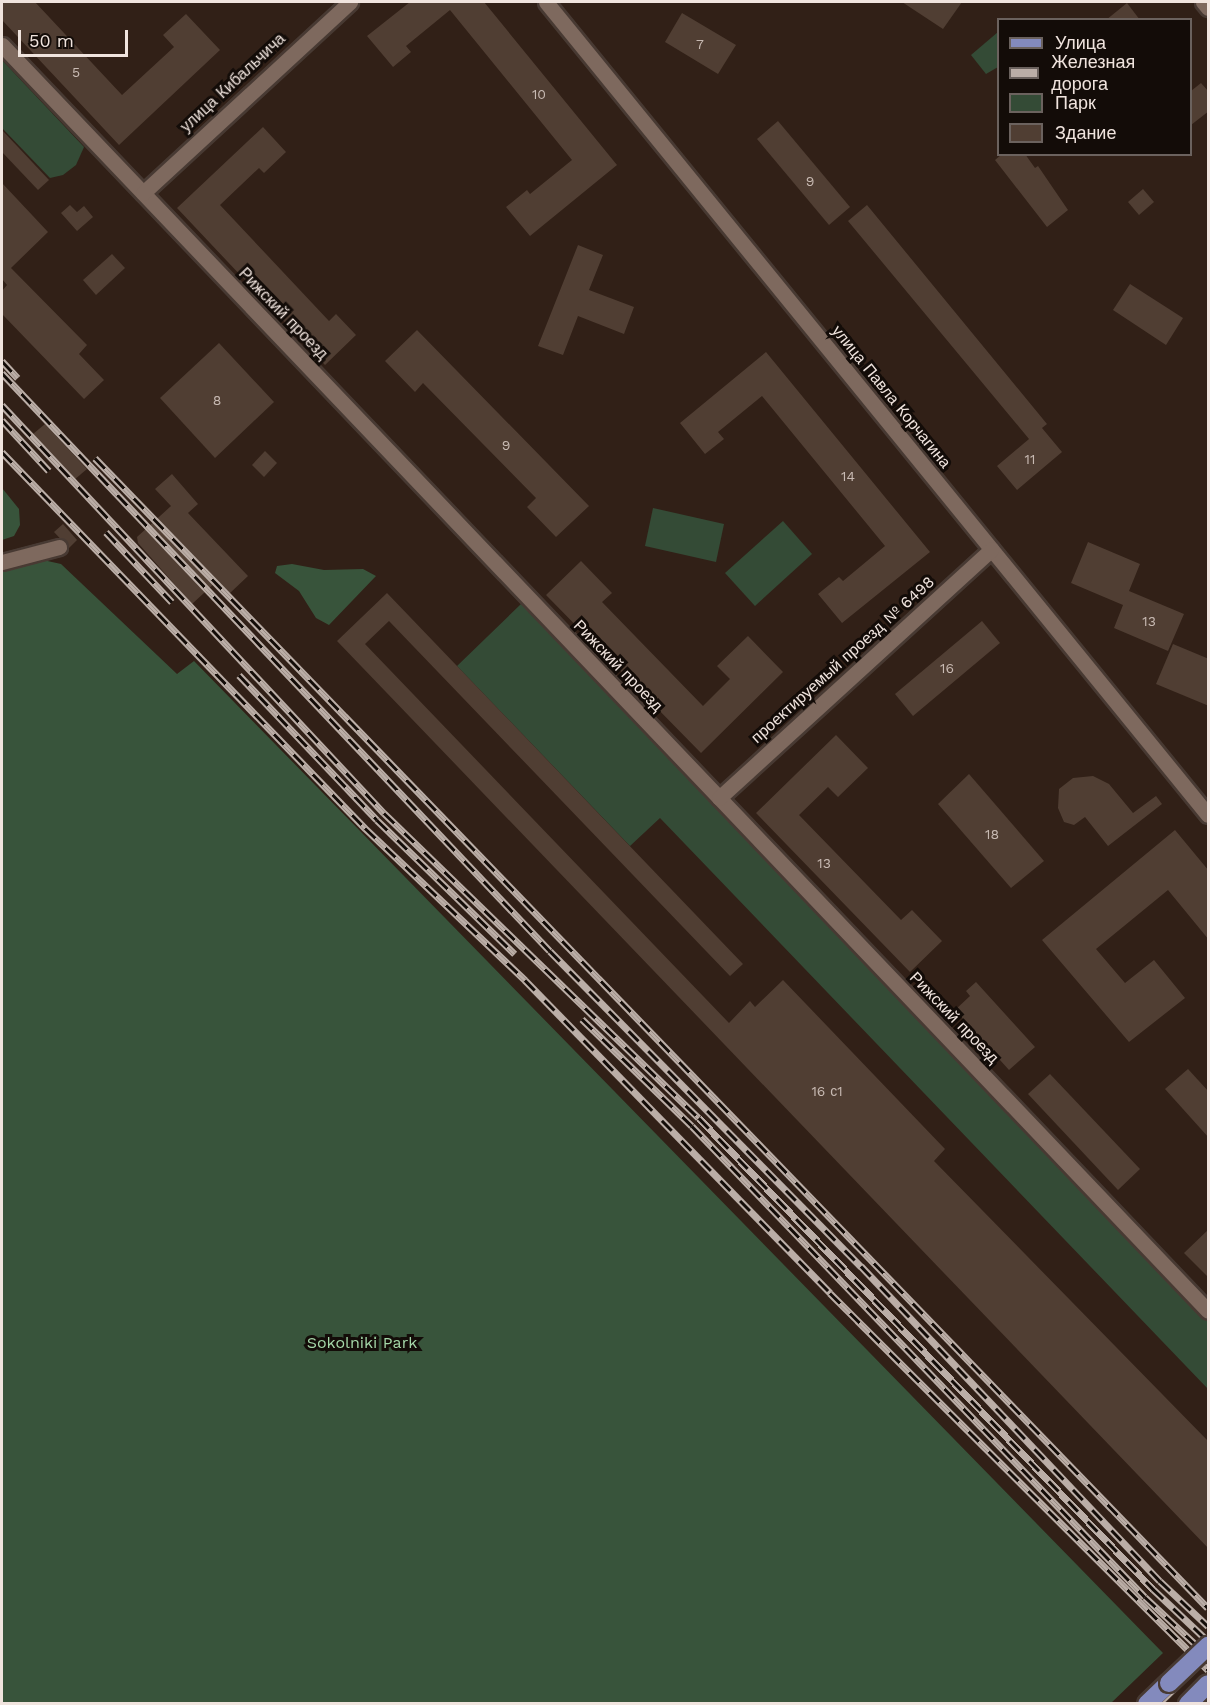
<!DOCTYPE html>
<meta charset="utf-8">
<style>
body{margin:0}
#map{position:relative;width:1210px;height:1705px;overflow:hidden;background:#312017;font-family:"Work Sans",sans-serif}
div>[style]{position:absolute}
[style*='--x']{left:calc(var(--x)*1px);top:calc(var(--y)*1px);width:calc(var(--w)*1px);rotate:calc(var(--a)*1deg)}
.green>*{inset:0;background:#344b36}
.forest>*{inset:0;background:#38543b}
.building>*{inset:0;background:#503e33}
.roads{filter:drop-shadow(2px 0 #483a33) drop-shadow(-2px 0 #483a33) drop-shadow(0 2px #483a33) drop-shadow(0 -2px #483a33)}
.minor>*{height:15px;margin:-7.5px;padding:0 7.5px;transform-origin:7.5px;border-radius:7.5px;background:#7e695e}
.major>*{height:18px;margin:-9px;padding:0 9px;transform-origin:9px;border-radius:9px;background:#838abd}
.tram>*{height:1.5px;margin:-0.75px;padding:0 0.75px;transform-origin:0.75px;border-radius:0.75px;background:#bbaea7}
.rail>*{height:7px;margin-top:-3.5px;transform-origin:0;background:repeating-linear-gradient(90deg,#130c08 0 14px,#bbaea7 0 28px);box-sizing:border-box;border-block:2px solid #bbaea7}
.bridges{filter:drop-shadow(2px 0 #483a33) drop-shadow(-2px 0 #483a33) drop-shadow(0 2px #483a33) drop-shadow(0 -2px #483a33)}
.major-bridge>*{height:18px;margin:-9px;padding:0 9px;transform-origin:9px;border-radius:9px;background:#838abd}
span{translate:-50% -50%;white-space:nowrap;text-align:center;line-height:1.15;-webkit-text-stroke:6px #130c08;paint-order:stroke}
.number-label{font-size:14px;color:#c8bab3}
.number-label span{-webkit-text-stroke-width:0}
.street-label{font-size:16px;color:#f0e4de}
.park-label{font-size:16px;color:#a5d8a9}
.frame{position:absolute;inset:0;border:3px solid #f0e4de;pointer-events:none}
.legend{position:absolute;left:997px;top:18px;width:195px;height:138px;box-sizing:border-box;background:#130c08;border:2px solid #6b625e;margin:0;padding:8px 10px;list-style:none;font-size:18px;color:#f0e4de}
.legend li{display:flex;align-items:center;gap:12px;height:30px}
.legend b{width:30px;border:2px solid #6b625e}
.scale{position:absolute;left:18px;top:30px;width:110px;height:27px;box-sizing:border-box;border:3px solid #f0e4de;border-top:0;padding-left:8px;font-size:18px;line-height:21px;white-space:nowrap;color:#f0e4de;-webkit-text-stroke:4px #130c08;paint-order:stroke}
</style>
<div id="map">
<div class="green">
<i style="clip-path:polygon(998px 32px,998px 67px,986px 74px,971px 55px)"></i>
<i style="clip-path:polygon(2px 60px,84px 147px,76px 165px,63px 175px,50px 178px,2px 128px)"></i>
<i style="clip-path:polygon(653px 508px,724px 524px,716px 562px,645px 546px)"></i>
<i style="clip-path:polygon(783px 521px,812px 554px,755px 606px,725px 573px)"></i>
<i style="clip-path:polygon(521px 604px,1208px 1320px,1208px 1389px,660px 818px,630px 846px,457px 666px)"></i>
</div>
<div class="forest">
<i style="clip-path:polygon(2px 488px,19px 509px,20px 525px,14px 536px,2px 540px)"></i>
<i style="clip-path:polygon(34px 558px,61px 564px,177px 674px,194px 661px,1163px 1653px,1110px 1704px,2px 1704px,2px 565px)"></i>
<i style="clip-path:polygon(292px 564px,324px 570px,363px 569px,376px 576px,329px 625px,316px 618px,299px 591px,275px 573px,277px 566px)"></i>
</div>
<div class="building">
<i style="clip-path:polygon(2px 2px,35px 2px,122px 95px,174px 47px,163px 35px,186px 14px,220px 50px,119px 145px,2px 20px)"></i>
<i style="clip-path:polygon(410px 2px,484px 2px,617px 165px,530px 236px,506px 207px,527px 190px,530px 194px,572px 160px,450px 10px,406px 46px,411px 52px,393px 67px,367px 36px)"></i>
<i style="clip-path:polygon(902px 2px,962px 2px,943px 29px)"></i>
<i style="clip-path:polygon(1127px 3px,1140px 20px,1106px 20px)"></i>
<i style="clip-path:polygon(682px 13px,736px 45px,718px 74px,665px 42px)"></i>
<i style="clip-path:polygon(1201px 83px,1209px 92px,1209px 111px,1191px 125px,1191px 91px)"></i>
<i style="clip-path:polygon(778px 121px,850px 207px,829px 225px,757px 139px)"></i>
<i style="clip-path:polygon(263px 127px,286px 152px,264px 173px,259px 168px,220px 205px,329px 321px,336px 314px,356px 335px,325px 365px,177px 208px)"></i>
<i style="clip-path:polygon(2px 130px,49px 180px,38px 190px,2px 152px)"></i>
<i style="clip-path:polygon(1002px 154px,1025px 154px,1035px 168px,1038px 166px,1068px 210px,1047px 227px,995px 160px)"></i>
<i style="clip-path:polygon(2px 183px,48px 232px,11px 268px,87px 345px,79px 354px,104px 380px,84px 399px,2px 314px,2px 291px,7px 285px,2px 279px)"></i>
<i style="clip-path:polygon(1143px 189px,1154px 202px,1139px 215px,1128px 202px)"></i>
<i style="clip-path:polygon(70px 205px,77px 212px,84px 206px,93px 217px,77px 231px,61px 213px)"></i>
<i style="clip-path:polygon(867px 205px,1047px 424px,1042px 428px,1062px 452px,1017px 490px,997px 466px,1029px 439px,848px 221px)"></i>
<i style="clip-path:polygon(578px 245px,603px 255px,589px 290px,634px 307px,624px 334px,578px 316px,563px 355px,538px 346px)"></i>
<i style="clip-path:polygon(112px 254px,125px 268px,96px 295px,83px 280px)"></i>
<i style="clip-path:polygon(1130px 284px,1183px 318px,1166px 345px,1113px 310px)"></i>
<i style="clip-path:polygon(417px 330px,589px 506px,556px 537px,527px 507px,536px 498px,423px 383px,415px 392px,385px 361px)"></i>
<i style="clip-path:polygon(219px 343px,274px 402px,215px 458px,160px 398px)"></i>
<i style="clip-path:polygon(766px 352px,930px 552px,842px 623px,818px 594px,839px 577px,843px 581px,885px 546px,762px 396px,718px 432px,724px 439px,705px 454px,680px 423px)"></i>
<i style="clip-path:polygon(45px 424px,87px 469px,74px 480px,33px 434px)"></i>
<i style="clip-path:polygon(265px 451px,277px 463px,264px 477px,252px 465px)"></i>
<i style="clip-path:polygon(172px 474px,198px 504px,188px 513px,248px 576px,229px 594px,217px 581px,192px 604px,138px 543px,137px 537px,171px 506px,155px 489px)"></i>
<i style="clip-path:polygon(63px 524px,77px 540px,69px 548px,54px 532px)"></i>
<i style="clip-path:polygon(1088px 542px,1140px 564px,1129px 591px,1184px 614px,1168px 651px,1114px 628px,1123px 605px,1071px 583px)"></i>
<i style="clip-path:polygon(581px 561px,612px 593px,602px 602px,703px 706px,730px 679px,717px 666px,748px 636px,783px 672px,701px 753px,546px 595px)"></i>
<i style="clip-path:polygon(387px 593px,743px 964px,730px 976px,389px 621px,365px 644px,729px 1023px,750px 1001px,755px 1007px,783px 980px,945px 1149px,934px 1161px,1209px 1442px,1209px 1549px,337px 641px)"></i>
<i style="clip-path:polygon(982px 621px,1000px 643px,913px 716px,895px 694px)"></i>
<i style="clip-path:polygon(1173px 644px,1209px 659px,1209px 706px,1156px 684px)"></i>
<i style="clip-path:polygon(836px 735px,868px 768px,838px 797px,828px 787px,799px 815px,901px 920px,912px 910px,942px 941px,910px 972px,756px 813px)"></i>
<i style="clip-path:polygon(969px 774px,1044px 861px,1011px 888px,938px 804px)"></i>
<i style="clip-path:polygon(1093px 776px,1109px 784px,1133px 813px,1156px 796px,1162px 804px,1108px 846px,1085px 817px,1074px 825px,1064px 822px,1058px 808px,1059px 789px,1073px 778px)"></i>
<i style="clip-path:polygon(1175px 830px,1209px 871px,1209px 940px,1168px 890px,1096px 949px,1125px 983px,1154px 960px,1185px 998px,1129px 1042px,1042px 940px)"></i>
<i style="clip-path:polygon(976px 982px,1035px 1047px,1009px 1070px,955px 1010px,970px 996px,966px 991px)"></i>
<i style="clip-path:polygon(1188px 1069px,1209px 1092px,1209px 1138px,1165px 1089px)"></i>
<i style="clip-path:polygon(1050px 1074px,1140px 1169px,1118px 1190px,1028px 1094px)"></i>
<i style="clip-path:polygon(1209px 1229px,1209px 1278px,1184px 1253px)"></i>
</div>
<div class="roads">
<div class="minor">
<i style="--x:546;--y:2;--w:1048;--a:50.85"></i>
<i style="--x:1203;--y:2;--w:8;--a:50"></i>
<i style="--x:2;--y:45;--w:1748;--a:46.39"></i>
<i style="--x:143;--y:193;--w:282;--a:-42.7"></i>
<i style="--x:2;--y:562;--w:59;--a:-14.7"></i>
<i style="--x:719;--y:798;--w:369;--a:-42.4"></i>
</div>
<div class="major">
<i style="--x:1147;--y:1704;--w:30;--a:-44"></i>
<i style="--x:1188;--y:1704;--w:28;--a:-45"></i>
</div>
</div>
<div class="tram">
<i style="--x:1162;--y:1704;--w:64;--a:-43.7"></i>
</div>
<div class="rail">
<i style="--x:2;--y:361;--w:23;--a:47"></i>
<i style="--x:2;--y:373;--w:796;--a:46.53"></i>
<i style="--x:550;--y:951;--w:443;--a:45.4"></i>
<i style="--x:861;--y:1266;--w:434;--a:46.5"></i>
<i style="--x:1160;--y:1581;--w:66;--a:43.2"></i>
<i style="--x:2;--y:405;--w:559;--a:46.89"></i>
<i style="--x:384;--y:813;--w:438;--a:44.1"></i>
<i style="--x:699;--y:1118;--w:654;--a:46.05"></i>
<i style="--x:1153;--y:1589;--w:76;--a:43.4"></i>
<i style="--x:2;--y:420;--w:69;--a:47.3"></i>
<i style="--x:2;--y:452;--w:523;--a:46.01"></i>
<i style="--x:365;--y:828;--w:221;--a:43.5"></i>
<i style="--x:525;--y:980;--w:437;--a:45.7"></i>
<i style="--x:830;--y:1293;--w:534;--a:44.92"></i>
<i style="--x:95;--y:458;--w:1600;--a:45.94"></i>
<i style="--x:106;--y:532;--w:96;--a:46.7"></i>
<i style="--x:239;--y:675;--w:200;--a:46.4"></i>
<i style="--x:377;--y:820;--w:192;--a:44.2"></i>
<i style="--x:582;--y:1019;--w:153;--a:44.2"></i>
<i style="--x:692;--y:1126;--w:653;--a:46.12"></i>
<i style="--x:1145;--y:1597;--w:86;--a:43.1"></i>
</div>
<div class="bridges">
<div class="major-bridge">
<i style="--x:1169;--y:1683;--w:54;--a:-43.5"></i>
</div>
</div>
<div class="number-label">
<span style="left:700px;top:44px">7</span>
<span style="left:76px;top:72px">5</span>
<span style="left:539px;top:94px">10</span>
<span style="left:810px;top:181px">9</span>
<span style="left:217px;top:400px">8</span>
<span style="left:506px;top:445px">9</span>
<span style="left:1030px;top:459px">11</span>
<span style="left:848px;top:476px">14</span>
<span style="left:1149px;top:621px">13</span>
<span style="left:947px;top:668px">16</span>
<span style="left:992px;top:834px">18</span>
<span style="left:824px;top:863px">13</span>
<span style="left:827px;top:1091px">16 с1</span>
</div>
<div class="street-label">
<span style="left:233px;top:83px;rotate:-43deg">улица Кибальчича</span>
<span style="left:283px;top:314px;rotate:46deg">Рижский проезд</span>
<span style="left:891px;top:397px;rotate:51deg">улица Павла Корчагина</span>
<span style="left:843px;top:660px;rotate:-42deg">проектируемый проезд № 6498</span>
<span style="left:618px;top:666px;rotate:46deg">Рижский проезд</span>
<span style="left:954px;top:1018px;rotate:46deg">Рижский проезд</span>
</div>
<div class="park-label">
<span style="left:362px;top:1343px">Sokolniki Park</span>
</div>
<div class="frame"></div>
<ul class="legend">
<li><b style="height:8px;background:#838abd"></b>Улица</li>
<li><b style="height:8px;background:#bbaea7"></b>Железная дорога</li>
<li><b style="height:16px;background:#344b36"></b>Парк</li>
<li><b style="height:16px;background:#503e33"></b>Здание</li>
</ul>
<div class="scale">50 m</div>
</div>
